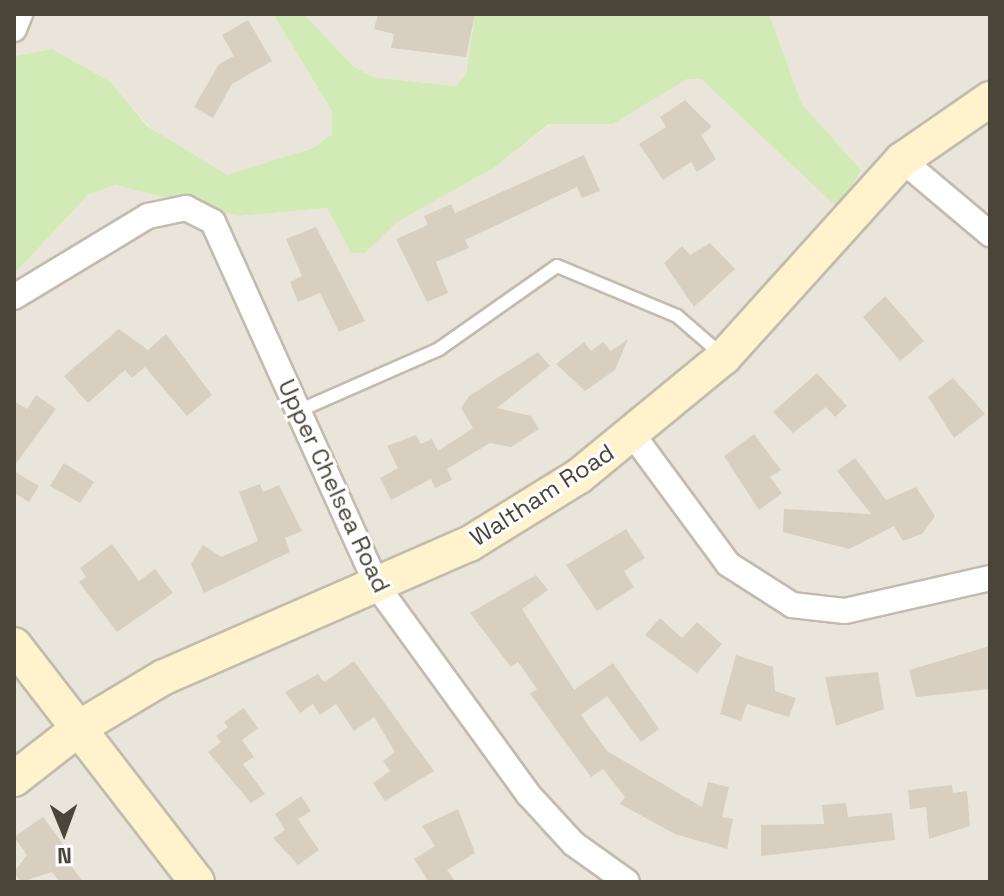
<!DOCTYPE html>
<style>
body{margin:0}
#map{position:relative;width:1004px;height:896px;overflow:hidden;background:#f6f3ec;font-family:"Space Grotesk",sans-serif}
div>[style]{position:absolute}
[style*='--x']{left:calc(var(--x)*1px);top:calc(var(--y)*1px);width:calc(var(--w)*1px);rotate:calc(var(--a)*1deg)}
.residential>*{inset:0;background:#eae5da}
.green>*{inset:0;background:#d2eab5}
.building>*{inset:0;background:#d8cfc1}
.roads{filter:drop-shadow(2px 0 #c2bbae) drop-shadow(-2px 0 #c2bbae) drop-shadow(0 2px #c2bbae) drop-shadow(0 -2px #c2bbae)}
.lane>*{height:12px;margin:-6px;padding:0 6px;transform-origin:6px;border-radius:6px;background:#fff}
.street>*{height:24px;margin:-12px;padding:0 12px;transform-origin:12px;border-radius:12px;background:#fff}
.secondary>*{height:34px;margin:-17px;padding:0 17px;transform-origin:17px;border-radius:17px;background:#fff3cd}
span{translate:-50% -50%;white-space:nowrap;text-align:center;line-height:1.15;-webkit-text-stroke:6px #fff;paint-order:stroke}
.street-label{font-size:24px;color:#4b4439}
.frame{position:absolute;inset:0;border:16px solid #4b4439;pointer-events:none}
.north{position:absolute;left:24px;top:792px;width:80px;height:80px;-webkit-text-stroke:6px #fff;paint-order:stroke;rotate:179deg;font-size:22px;font-weight:700;line-height:32px;text-align:center;color:#4b4439}
.north::after{content:'';display:block;margin:auto;width:28px;height:36px;background:#4b4439;clip-path:polygon(50% 0,100% 100%,50% 72%,0 100%)}
</style>
<div id="map">
<div class="residential">
<i style="clip-path:polygon(14px 14px,273px 14px,332px 111px,332px 134px,313px 148px,226px 176px,207px 170px,147px 125px,111px 82px,52px 49px,14px 56px)"></i>
<i style="clip-path:polygon(304px 14px,475px 14px,466px 74px,455px 86px,373px 77px,353px 66px)"></i>
<i style="clip-path:polygon(769px 14px,990px 14px,990px 882px,14px 882px,14px 274px,88px 195px,115px 185px,239px 216px,327px 208px,351px 253px,365px 253px,396px 222px,495px 167px,550px 124px,613px 124px,686px 79px,701px 79px,839px 208px,861px 170px,802px 104px)"></i>
</div>
<div class="green">
<i style="clip-path:polygon(273px 14px,304px 14px,353px 66px,373px 77px,455px 86px,466px 74px,475px 14px,769px 14px,802px 104px,861px 170px,839px 209px,701px 79px,687px 79px,613px 124px,549px 124px,495px 167px,397px 222px,365px 253px,351px 253px,327px 208px,239px 216px,115px 185px,88px 195px,14px 274px,14px 56px,52px 49px,111px 82px,147px 126px,227px 175px,313px 148px,332px 134px,332px 111px)"></i>
</div>
<div class="building">
<i style="clip-path:polygon(378px 14px,475px 14px,466px 57px,391px 48px,394px 34px,374px 29px)"></i>
<i style="clip-path:polygon(248px 20px,272px 61px,232px 84px,213px 118px,194px 107px,219px 64px,234px 56px,222px 35px)"></i>
<i style="clip-path:polygon(685px 100px,712px 127px,701px 135px,716px 159px,697px 172px,691px 162px,663px 180px,639px 144px,666px 127px,660px 117px)"></i>
<i style="clip-path:polygon(584px 155px,600px 191px,582px 198px,577px 187px,465px 240px,469px 248px,436px 262px,448px 293px,427px 302px,396px 239px,428px 225px,424px 216px,451px 204px,455px 213px)"></i>
<i style="clip-path:polygon(316px 227px,365px 321px,339px 332px,320px 293px,298px 302px,290px 282px,302px 276px,286px 239px)"></i>
<i style="clip-path:polygon(710px 243px,735px 269px,694px 307px,664px 263px,682px 246px,690px 255px)"></i>
<i style="clip-path:polygon(885px 296px,924px 341px,900px 361px,863px 317px)"></i>
<i style="clip-path:polygon(119px 329px,148px 350px,166px 334px,212px 395px,187px 416px,145px 367px,132px 378px,125px 370px,88px 403px,64px 376px)"></i>
<i style="clip-path:polygon(628px 339px,615px 370px,585px 391px,556px 364px,584px 342px,591px 351px,603px 342px,611px 351px)"></i>
<i style="clip-path:polygon(538px 352px,550px 366px,497px 408px,531px 416px,539px 429px,511px 447px,490px 443px,447px 469px,452px 480px,435px 488px,431px 479px,391px 500px,380px 478px,398px 468px,387px 446px,416px 435px,421px 444px,432px 439px,438px 451px,473px 428px,461px 408px,469px 396px)"></i>
<i style="clip-path:polygon(817px 373px,847px 406px,835px 417px,826px 407px,793px 433px,773px 412px)"></i>
<i style="clip-path:polygon(953px 378px,985px 414px,954px 438px,928px 397px)"></i>
<i style="clip-path:polygon(36px 395px,56px 409px,14px 466px,14px 401px,27px 409px)"></i>
<i style="clip-path:polygon(754px 434px,781px 470px,770px 477px,782px 493px,759px 510px,724px 456px)"></i>
<i style="clip-path:polygon(855px 458px,886px 500px,916px 487px,935px 516px,922px 534px,903px 541px,894px 526px,849px 549px,783px 532px,784px 509px,871px 514px,837px 471px)"></i>
<i style="clip-path:polygon(64px 463px,94px 482px,80px 503px,50px 486px)"></i>
<i style="clip-path:polygon(14px 471px,39px 486px,29px 502px,14px 493px)"></i>
<i style="clip-path:polygon(260px 484px,263px 492px,279px 485px,302px 531px,285px 538px,290px 552px,204px 593px,191px 564px,203px 545px,221px 557px,258px 541px,239px 492px)"></i>
<i style="clip-path:polygon(626px 529px,645px 558px,624px 571px,634px 587px,597px 611px,566px 565px)"></i>
<i style="clip-path:polygon(112px 544px,139px 581px,155px 569px,173px 593px,117px 632px,79px 582px,86px 577px,80px 568px)"></i>
<i style="clip-path:polygon(536px 575px,548px 590px,522px 609px,574px 690px,613px 663px,659px 729px,641px 742px,607px 696px,581px 715px,607px 751px,702px 807px,708px 782px,729px 787px,722px 817px,733px 819px,727px 849px,675px 834px,620px 804px,625px 797px,603px 769px,591px 777px,530px 694px,537px 689px,518px 662px,511px 667px,470px 613px)"></i>
<i style="clip-path:polygon(660px 618px,682px 638px,697px 622px,722px 644px,697px 673px,645px 635px)"></i>
<i style="clip-path:polygon(990px 646px,990px 689px,916px 697px,909px 670px)"></i>
<i style="clip-path:polygon(736px 655px,773px 667px,775px 691px,796px 698px,789px 717px,747px 704px,741px 721px,720px 714px)"></i>
<i style="clip-path:polygon(354px 661px,434px 771px,385px 801px,373px 783px,390px 771px,383px 761px,395px 752px,374px 717px,354px 731px,336px 704px,320px 715px,313px 704px,300px 713px,285px 692px,318px 674px,324px 682px)"></i>
<i style="clip-path:polygon(878px 672px,884px 709px,836px 726px,825px 677px)"></i>
<i style="clip-path:polygon(244px 708px,258px 728px,242px 740px,254px 757px,243px 764px,265px 794px,251px 803px,208px 752px,221px 742px,216px 736px,228px 727px,224px 722px)"></i>
<i style="clip-path:polygon(952px 785px,953px 793px,967px 791px,970px 826px,929px 839px,926px 807px,910px 809px,908px 790px)"></i>
<i style="clip-path:polygon(301px 796px,311px 811px,298px 819px,319px 850px,298px 865px,273px 838px,285px 830px,275px 814px)"></i>
<i style="clip-path:polygon(846px 803px,848px 817px,892px 813px,895px 840px,761px 856px,761px 825px,824px 824px,822px 805px)"></i>
<i style="clip-path:polygon(458px 809px,475px 853px,447px 870px,456px 882px,429px 882px,414px 859px,435px 846px,422px 826px)"></i>
<i style="clip-path:polygon(43px 817px,75px 860px,70px 864px,83px 882px,60px 882px,52px 872px,21px 882px,14px 872px,27px 855px,14px 837px)"></i>
</div>
<div class="roads">
<div class="lane">
<i style="--x:298;--y:411;--w:154;--a:-23.7"></i>
<i style="--x:439;--y:349;--w:144;--a:-35.1"></i>
<i style="--x:557;--y:266;--w:130;--a:22.6"></i>
<i style="--x:677;--y:316;--w:60;--a:40.9"></i>
</div>
<div class="street">
<i style="--x:14;--y:29;--w:16;--a:-68"></i>
<i style="--x:902;--y:160;--w:115;--a:40.1"></i>
<i style="--x:14;--y:297;--w:157;--a:-31.2"></i>
<i style="--x:148;--y:216;--w:39;--a:-12"></i>
<i style="--x:186;--y:208;--w:30;--a:27"></i>
<i style="--x:213;--y:222;--w:399;--a:65.7"></i>
<i style="--x:377;--y:586;--w:257;--a:54"></i>
<i style="--x:528;--y:794;--w:68;--a:47.4"></i>
<i style="--x:574;--y:844;--w:65;--a:35.6"></i>
<i style="--x:633;--y:435;--w:160;--a:53.6"></i>
<i style="--x:728;--y:564;--w:76;--a:32.6"></i>
<i style="--x:792;--y:605;--w:53;--a:6.5"></i>
<i style="--x:845;--y:611;--w:149;--a:-12.8"></i>
</div>
<div class="secondary">
<i style="--x:14;--y:645;--w:299;--a:52.3"></i>
<i style="--x:14;--y:779;--w:86;--a:-37.9"></i>
<i style="--x:82;--y:726;--w:96;--a:-30.9"></i>
<i style="--x:164;--y:677;--w:333;--a:-23.6"></i>
<i style="--x:469;--y:544;--w:129;--a:-31.7"></i>
<i style="--x:579;--y:476;--w:188;--a:-39.4"></i>
<i style="--x:724;--y:357;--w:266;--a:-47.9"></i>
<i style="--x:902;--y:160;--w:107;--a:-34.7"></i>
</div>
</div>
<div class="street-label">
<span style="left:334px;top:486px;rotate:65deg">Upper Chelsea Road</span>
<span style="left:542px;top:495px;rotate:-33deg">Waltham Road</span>
</div>
<div class="frame"></div>
<div class="north">N</div>
</div>
